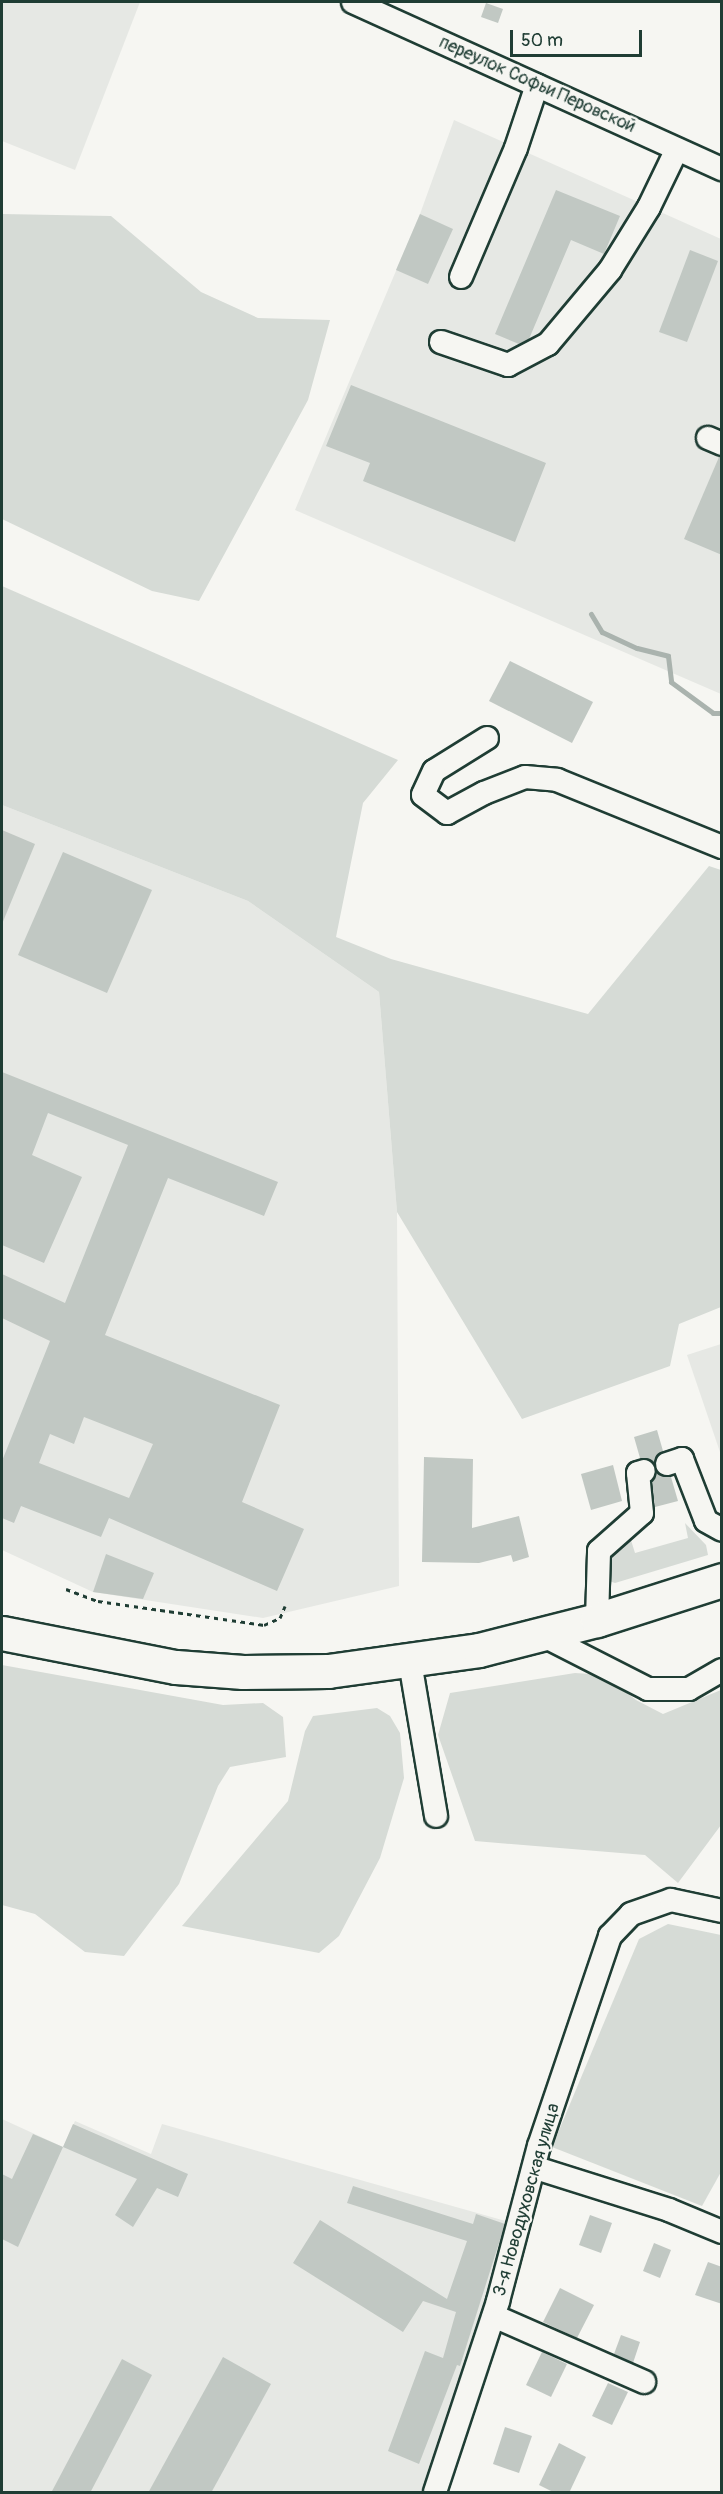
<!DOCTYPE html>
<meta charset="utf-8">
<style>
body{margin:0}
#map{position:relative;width:723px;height:2494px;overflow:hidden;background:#f6f6f2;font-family:Pangolin,sans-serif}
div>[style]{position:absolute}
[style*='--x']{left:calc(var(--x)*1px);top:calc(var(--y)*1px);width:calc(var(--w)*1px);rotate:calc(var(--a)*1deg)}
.built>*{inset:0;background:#e6e8e4}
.green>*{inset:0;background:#d6dbd6}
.stream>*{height:5px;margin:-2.5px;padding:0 2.5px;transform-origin:2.5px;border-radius:2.5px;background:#aab3ae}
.building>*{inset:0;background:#c1c8c3}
.path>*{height:3px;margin-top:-1.5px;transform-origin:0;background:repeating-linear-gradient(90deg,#1f3d34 0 4.5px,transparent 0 9px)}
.roads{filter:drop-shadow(2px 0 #1f3d34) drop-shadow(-2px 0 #1f3d34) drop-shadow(0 2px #1f3d34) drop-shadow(0 -2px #1f3d34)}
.minor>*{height:22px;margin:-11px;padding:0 11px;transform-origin:11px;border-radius:11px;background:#f6f6f2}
.highway>*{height:33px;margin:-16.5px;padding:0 16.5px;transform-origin:16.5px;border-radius:16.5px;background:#f6f6f2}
span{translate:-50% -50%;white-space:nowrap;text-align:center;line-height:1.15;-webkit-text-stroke:4.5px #f6f6f2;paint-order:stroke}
.street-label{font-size:18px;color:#1f3d34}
.frame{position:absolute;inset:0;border:3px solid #1f3d34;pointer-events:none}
.scale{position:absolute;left:510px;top:30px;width:132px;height:27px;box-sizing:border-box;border:3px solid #1f3d34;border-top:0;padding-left:8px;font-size:18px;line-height:21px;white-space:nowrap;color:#1f3d34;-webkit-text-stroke:4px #f6f6f2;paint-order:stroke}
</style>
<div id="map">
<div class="built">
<i style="clip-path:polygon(2px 2px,140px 2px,75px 170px,2px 141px)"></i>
<i style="clip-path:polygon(454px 120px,721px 239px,721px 694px,295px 510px,420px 214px)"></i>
<i style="clip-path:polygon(2px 805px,248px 901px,379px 992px,397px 1212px,399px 1586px,263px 1618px,93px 1592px,2px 1550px)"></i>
<i style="clip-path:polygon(721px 1344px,722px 1344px,721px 1455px,687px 1355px)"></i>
<i style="clip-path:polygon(2px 2119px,63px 2147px,75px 2121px,151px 2154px,162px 2124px,516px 2224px,421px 2492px,2px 2492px)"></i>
</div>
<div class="green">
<i style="clip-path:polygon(2px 214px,111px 216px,201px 292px,258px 318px,330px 320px,308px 400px,199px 601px,152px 591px,2px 519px)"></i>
<i style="clip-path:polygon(2px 586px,398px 760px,363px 803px,336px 937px,391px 959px,588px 1014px,709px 866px,721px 870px,721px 1307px,679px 1324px,670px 1366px,522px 1419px,397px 1212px,379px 992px,248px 901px,2px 805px)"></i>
<i style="clip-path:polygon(685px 1523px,706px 1545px,708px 1555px,615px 1583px,609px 1581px,609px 1555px,630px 1537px,635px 1553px,688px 1538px)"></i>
<i style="clip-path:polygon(2px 1665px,223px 1705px,263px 1703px,283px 1717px,286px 1757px,230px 1767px,218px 1786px,179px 1884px,124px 1956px,85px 1952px,35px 1914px,2px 1905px)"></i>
<i style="clip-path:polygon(575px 1673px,604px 1675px,636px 1700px,663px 1714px,721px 1690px,721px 1825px,678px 1883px,645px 1855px,475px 1841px,438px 1735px,450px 1693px)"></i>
<i style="clip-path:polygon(377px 1708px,390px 1716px,400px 1733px,404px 1778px,380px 1858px,339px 1936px,319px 1953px,182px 1926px,288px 1801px,305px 1731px,313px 1716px)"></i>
<i style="clip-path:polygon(668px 1924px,721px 1935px,721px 2172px,702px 2206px,552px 2147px,639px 1939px)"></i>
</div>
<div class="stream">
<i style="--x:591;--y:614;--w:21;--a:59"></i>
<i style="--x:602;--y:632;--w:38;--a:25"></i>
<i style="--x:637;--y:648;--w:32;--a:14"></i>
<i style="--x:668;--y:656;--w:26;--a:83"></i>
<i style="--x:671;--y:682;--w:52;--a:36.4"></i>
<i style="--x:713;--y:713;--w:9;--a:0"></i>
</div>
<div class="building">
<i style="clip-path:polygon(486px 3px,503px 9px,498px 23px,481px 17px)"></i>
<i style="clip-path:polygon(556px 190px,620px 216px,604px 254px,571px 240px,529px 339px,519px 344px,495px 334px)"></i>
<i style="clip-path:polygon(420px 214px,453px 229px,428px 284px,396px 270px)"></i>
<i style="clip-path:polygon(690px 250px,718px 261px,687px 342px,659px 332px)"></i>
<i style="clip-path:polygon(351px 385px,546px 463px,515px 542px,363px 481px,370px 463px,326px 446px)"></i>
<i style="clip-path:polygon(719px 457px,722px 457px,722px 555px,684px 539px)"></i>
<i style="clip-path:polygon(510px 661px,593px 702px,572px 743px,489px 701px)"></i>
<i style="clip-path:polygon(2px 830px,35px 844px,2px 924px)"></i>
<i style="clip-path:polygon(63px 852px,152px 890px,107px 993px,18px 955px)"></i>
<i style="clip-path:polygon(evenodd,2px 1072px,278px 1182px,264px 1216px,168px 1178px,105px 1335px,280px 1405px,242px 1502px,304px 1529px,277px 1591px,109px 1518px,101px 1537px,21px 1506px,14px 1523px,2px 1518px,2px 1461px,50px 1341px,2px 1318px,2px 1274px,65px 1303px,128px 1145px,48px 1113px,32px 1155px,82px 1177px,44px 1263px,2px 1245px,2px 1072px,84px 1417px,153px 1444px,129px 1498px,39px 1463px,50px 1434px,74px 1444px,84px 1417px)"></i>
<i style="clip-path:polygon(657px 1430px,663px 1451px,654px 1462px,640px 1458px,634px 1437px)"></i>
<i style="clip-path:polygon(424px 1457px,473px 1459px,472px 1528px,519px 1516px,529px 1557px,513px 1562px,511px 1555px,479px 1563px,422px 1562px)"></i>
<i style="clip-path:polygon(613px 1465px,622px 1501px,591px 1510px,581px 1474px)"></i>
<i style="clip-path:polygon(657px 1473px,671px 1477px,678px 1501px,655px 1507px,652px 1481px)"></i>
<i style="clip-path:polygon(106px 1554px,154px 1573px,143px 1599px,93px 1592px)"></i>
<i style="clip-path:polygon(73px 2124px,188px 2174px,178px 2197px,157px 2188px,133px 2227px,115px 2215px,137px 2179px,63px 2147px)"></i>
<i style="clip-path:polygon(33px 2134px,63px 2147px,18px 2247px,2px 2239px,2px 2174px,12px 2179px)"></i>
<i style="clip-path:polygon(353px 2186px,473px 2224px,476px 2214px,505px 2224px,460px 2366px,457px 2365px,419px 2464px,388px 2451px,425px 2351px,443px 2358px,456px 2312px,423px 2301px,403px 2332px,293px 2263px,320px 2220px,447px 2299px,467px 2241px,347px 2203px)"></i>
<i style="clip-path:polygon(590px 2215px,612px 2223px,601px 2253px,579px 2245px)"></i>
<i style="clip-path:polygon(654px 2243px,671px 2250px,660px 2278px,643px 2271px)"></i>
<i style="clip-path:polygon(708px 2262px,722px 2267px,722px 2304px,695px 2295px)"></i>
<i style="clip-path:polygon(560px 2288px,594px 2305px,577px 2338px,543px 2322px)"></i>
<i style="clip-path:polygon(621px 2335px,640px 2342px,633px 2363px,614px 2354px)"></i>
<i style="clip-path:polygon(542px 2352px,567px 2364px,551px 2397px,526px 2385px)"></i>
<i style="clip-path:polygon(223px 2357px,271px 2384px,211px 2493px,148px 2493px)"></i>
<i style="clip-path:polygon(122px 2359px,152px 2375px,90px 2493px,51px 2493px)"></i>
<i style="clip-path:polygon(608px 2383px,628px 2392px,612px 2425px,592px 2416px)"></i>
<i style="clip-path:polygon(505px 2427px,532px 2436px,519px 2473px,493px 2464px)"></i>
<i style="clip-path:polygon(559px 2443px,586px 2457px,569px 2493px,555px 2493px,539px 2485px)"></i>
</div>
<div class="path">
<i style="--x:66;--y:1589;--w:34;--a:21"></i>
<i style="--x:98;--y:1601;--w:168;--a:8.2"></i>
<i style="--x:264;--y:1625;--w:17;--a:-24"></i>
<i style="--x:280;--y:1618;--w:13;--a:-67"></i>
</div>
<div class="roads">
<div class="minor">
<i style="--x:353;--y:2;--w:405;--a:24.4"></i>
<i style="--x:461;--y:277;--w:140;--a:-66.9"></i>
<i style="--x:516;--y:148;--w:66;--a:-71.6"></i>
<i style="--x:441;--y:342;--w:71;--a:18.9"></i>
<i style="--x:508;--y:365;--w:45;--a:-27.7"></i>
<i style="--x:548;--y:344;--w:97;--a:-50"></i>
<i style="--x:610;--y:270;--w:74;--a:-58.2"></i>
<i style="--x:649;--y:207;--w:64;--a:-64.2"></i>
<i style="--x:708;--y:438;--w:15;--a:23"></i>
<i style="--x:487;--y:738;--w:62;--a:148.1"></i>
<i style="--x:434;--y:771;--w:26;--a:115"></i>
<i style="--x:423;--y:795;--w:30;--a:37"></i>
<i style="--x:447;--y:813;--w:42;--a:-28.4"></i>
<i style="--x:484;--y:793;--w:44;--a:-21.3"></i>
<i style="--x:525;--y:777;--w:32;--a:5"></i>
<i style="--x:557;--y:780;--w:178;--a:22.1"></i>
<i style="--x:667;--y:1464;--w:16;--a:-18"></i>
<i style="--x:682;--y:1459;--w:66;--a:68.8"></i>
<i style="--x:706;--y:1521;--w:18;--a:29"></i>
<i style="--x:597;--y:1620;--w:69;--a:-88.3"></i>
<i style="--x:599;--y:1551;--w:57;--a:-41.5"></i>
<i style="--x:642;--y:1513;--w:40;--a:-95.7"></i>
<i style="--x:638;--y:1473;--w:6;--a:-18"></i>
<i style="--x:542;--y:1635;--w:119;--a:27"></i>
<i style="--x:648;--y:1689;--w:41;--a:0"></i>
<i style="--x:689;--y:1689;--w:38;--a:-30"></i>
<i style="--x:410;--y:1662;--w:156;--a:80.4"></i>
<i style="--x:536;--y:2168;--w:139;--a:17.5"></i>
<i style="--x:669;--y:2210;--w:57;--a:22.5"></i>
<i style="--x:494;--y:2316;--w:164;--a:23.7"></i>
<i style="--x:435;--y:2492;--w:201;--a:-71.7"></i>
<i style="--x:498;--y:2301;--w:160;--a:-75.2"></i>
<i style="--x:539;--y:2146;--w:222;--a:-71.3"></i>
<i style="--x:610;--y:1936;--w:30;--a:-46"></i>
<i style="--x:631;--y:1914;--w:42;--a:-19.3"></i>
<i style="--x:671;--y:1900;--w:52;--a:12.2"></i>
</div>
<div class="highway">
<i style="--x:2;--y:1633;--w:177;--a:11.1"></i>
<i style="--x:176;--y:1667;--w:67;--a:4.3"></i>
<i style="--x:243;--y:1672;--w:85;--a:-0.7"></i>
<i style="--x:328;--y:1671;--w:152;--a:-7.9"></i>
<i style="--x:479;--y:1650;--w:122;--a:-14.3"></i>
<i style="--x:597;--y:1620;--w:131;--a:-17.7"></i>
</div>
</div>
<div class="street-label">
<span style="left:537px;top:85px;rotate:24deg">переулок Софьи Перовской</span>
<span style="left:527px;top:2200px;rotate:-74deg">3-я Новодуховская улица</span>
</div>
<div class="frame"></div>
<div class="scale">50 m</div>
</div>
